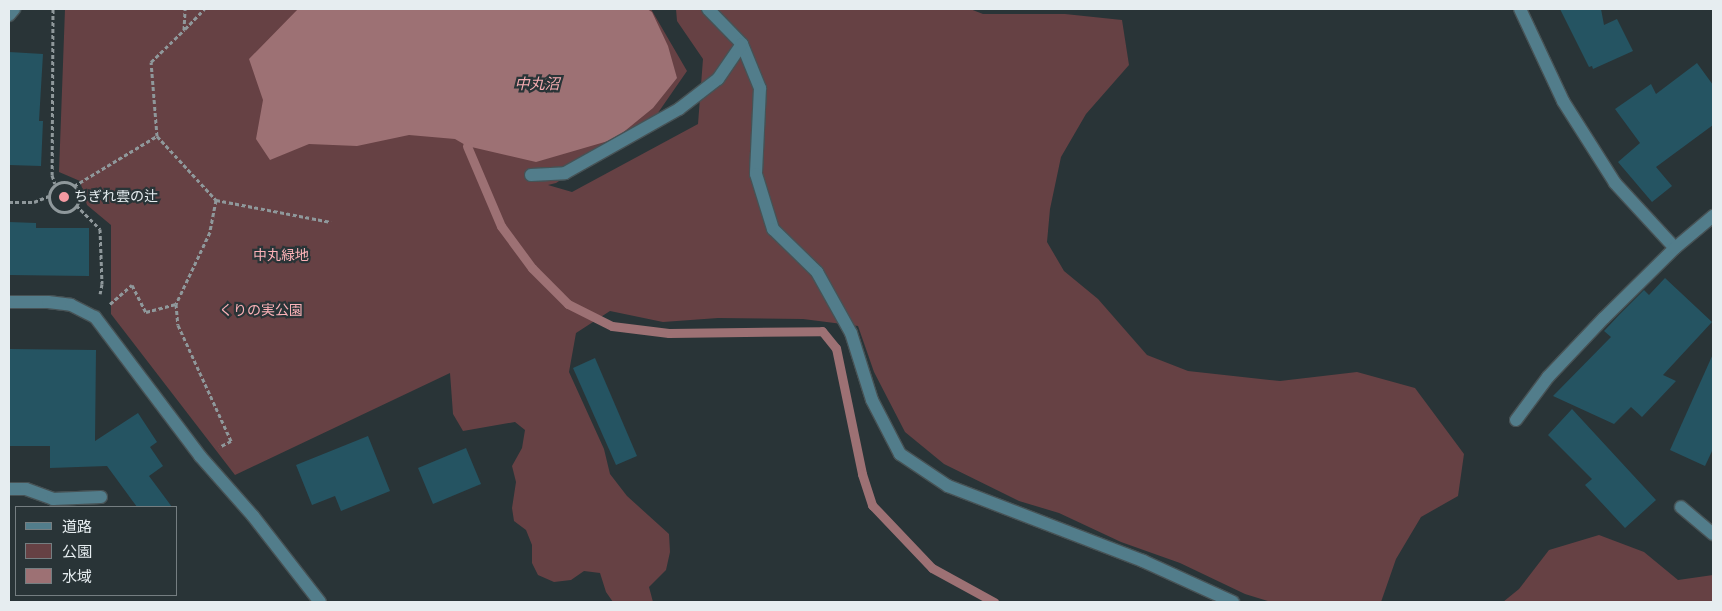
<!DOCTYPE html>
<meta charset="utf-8">
<style>
body{margin:0}
#map{position:relative;width:1722px;height:611px;overflow:hidden;background:#293437;font-family:"Fira Sans Condensed","Noto Sans JP",sans-serif}
div>[style]{position:absolute}
[style*='--x']{left:calc(var(--x)*1px);top:calc(var(--y)*1px);width:calc(var(--w)*1px);rotate:calc(var(--a)*1deg)}
.green>*{inset:0;background:#664144}
.water>*{inset:0;background:#9d7174}
.stream>*{height:9px;margin:-4.5px;padding:0 4.5px;transform-origin:4.5px;border-radius:4.5px;background:#9d7174}
.building>*{inset:0;background:#255462}
.path>*{height:3px;margin-top:-1.5px;transform-origin:0;background:repeating-linear-gradient(90deg,#8f989b 0 4px,transparent 0 6.5px)}
.path>.ring{margin:-1.5px;padding:0;box-sizing:content-box;background:none;border:3px solid #8f989b;border-radius:50%}
.roads{filter:drop-shadow(1px 0 #475255) drop-shadow(-1px 0 #475255) drop-shadow(0 1px #475255) drop-shadow(0 -1px #475255)}
.minor>*{height:12px;margin:-6px;padding:0 6px;transform-origin:6px;border-radius:6px;background:#527d8b}
.dots>*{width:14px;height:14px;translate:-50% -50%;box-sizing:border-box;border:2px solid #293437;border-radius:50%}
span{translate:-50% -50%;white-space:nowrap;text-align:center;line-height:1.15;-webkit-text-stroke:4.5px #293437;paint-order:stroke}
.poi-label{font-size:14px;color:#e6edf0}
.left{translate:0 -50%;text-align:left}
.park-label{font-size:14px;color:#fcb2b8}
.water-label{font-size:15px;color:#f5acb1;font-style:italic}
.frame{position:absolute;inset:0;border:10px solid #e6edf0;pointer-events:none}
.legend{position:absolute;left:15px;top:506px;width:162px;height:90px;box-sizing:border-box;background:#293437;border:1px solid #757e81;margin:0;padding:6px 9px;list-style:none;font-size:15px;color:#e6edf0}
.legend li{display:flex;align-items:center;gap:10px;height:25px}
.legend b{width:25px;border:1px solid #757e81}
</style>
<div id="map">
<div class="green">
<i style="clip-path:polygon(65px 9px,651px 9px,687px 71px,653px 120px,556px 183px,548px 185px,572px 192px,698px 124px,703px 59px,677px 21px,676px 9px,970px 9px,983px 14px,1065px 14px,1122px 20px,1129px 65px,1086px 114px,1061px 157px,1050px 209px,1047px 242px,1064px 271px,1098px 299px,1147px 355px,1188px 371px,1280px 381px,1357px 372px,1415px 388px,1464px 454px,1458px 496px,1421px 517px,1396px 559px,1381px 602px,1271px 602px,1245px 594px,1180px 563px,1121px 542px,1059px 513px,1019px 501px,944px 464px,905px 432px,874px 372px,858px 326px,803px 319px,718px 318px,663px 322px,610px 311px,576px 333px,569px 372px,604px 449px,610px 474px,627px 496px,669px 534px,670px 552px,666px 570px,649px 587px,653px 602px,613px 602px,606px 592px,600px 573px,584px 571px,571px 580px,554px 582px,538px 575px,532px 563px,532px 545px,526px 530px,514px 521px,512px 508px,516px 482px,512px 466px,522px 448px,525px 430px,515px 422px,463px 431px,453px 414px,450px 373px,235px 475px,111px 314px,111px 225px,87px 205px,80px 181px,59px 172px)"></i>
<i style="clip-path:polygon(1599px 535px,1644px 552px,1678px 580px,1713px 575px,1713px 602px,1503px 602px,1519px 589px,1549px 550px)"></i>
</div>
<div class="water">
<i style="clip-path:polygon(298px 9px,647px 9px,652px 12px,668px 46px,677px 78px,653px 108px,615px 139px,536px 162px,467px 146px,455px 139px,409px 135px,357px 146px,309px 144px,270px 160px,256px 139px,263px 100px,249px 59px)"></i>
</div>
<div class="stream">
<i style="--x:467;--y:146;--w:87;--a:67"></i>
<i style="--x:501;--y:226;--w:52;--a:53.6"></i>
<i style="--x:532;--y:268;--w:51;--a:45"></i>
<i style="--x:568;--y:304;--w:49;--a:26.6"></i>
<i style="--x:612;--y:326;--w:57;--a:7"></i>
<i style="--x:669;--y:333;--w:153;--a:-0.7"></i>
<i style="--x:822;--y:331;--w:22;--a:51"></i>
<i style="--x:836;--y:348;--w:129;--a:78.3"></i>
<i style="--x:862;--y:474;--w:33;--a:72"></i>
<i style="--x:872;--y:505;--w:87;--a:46.4"></i>
<i style="--x:932;--y:568;--w:71;--a:28.7"></i>
</div>
<div class="building">
<i style="clip-path:polygon(1560px 9px,1601px 9px,1604px 25px,1617px 19px,1633px 51px,1593px 69px,1592px 66px,1589px 67px)"></i>
<i style="clip-path:polygon(9px 52px,43px 54px,39px 121px,43px 121px,41px 166px,9px 165px)"></i>
<i style="clip-path:polygon(1697px 63px,1713px 85px,1713px 125px,1656px 167px,1672px 186px,1652px 202px,1618px 162px,1640px 143px,1615px 109px,1651px 84px,1656px 94px)"></i>
<i style="clip-path:polygon(9px 222px,36px 223px,36px 228px,89px 228px,89px 276px,9px 275px)"></i>
<i style="clip-path:polygon(1665px 278px,1712px 322px,1663px 375px,1676px 381px,1642px 417px,1631px 407px,1614px 424px,1553px 396px,1611px 337px,1604px 331px,1619px 315px,1644px 290px,1649px 295px)"></i>
<i style="clip-path:polygon(9px 349px,96px 350px,95px 441px,138px 413px,157px 442px,150px 447px,163px 466px,149px 476px,172px 507px,137px 507px,107px 466px,50px 468px,50px 446px,9px 446px)"></i>
<i style="clip-path:polygon(1713px 354px,1713px 449px,1705px 466px,1670px 450px)"></i>
<i style="clip-path:polygon(595px 358px,637px 456px,616px 465px,573px 368px)"></i>
<i style="clip-path:polygon(1572px 409px,1656px 500px,1625px 528px,1585px 485px,1592px 479px,1548px 435px)"></i>
<i style="clip-path:polygon(368px 436px,390px 491px,341px 511px,335px 496px,312px 505px,296px 465px)"></i>
<i style="clip-path:polygon(466px 448px,481px 484px,433px 504px,418px 468px)"></i>
</div>
<div class="path">
<i style="--x:53;--y:9;--w:166;--a:90.3"></i>
<i style="--x:52;--y:175;--w:9;--a:72"></i>
<i style="--x:185;--y:29;--w:28;--a:-46"></i>
<i style="--x:157;--y:136;--w:87;--a:47.3"></i>
<i style="--x:216;--y:200;--w:117;--a:10.8"></i>
<i class="ring" style="left:49px;top:182px;width:27px;height:27px"></i>
<i style="--x:74;--y:186;--w:97;--a:-31.1"></i>
<i style="--x:157;--y:136;--w:74;--a:-94.6"></i>
<i style="--x:151;--y:62;--w:46;--a:-44.1"></i>
<i style="--x:184;--y:30;--w:21;--a:-87"></i>
<i style="--x:216;--y:200;--w:33;--a:101"></i>
<i style="--x:210;--y:232;--w:80;--a:115.3"></i>
<i style="--x:176;--y:304;--w:21;--a:85"></i>
<i style="--x:178;--y:325;--w:128;--a:65.4"></i>
<i style="--x:231;--y:441;--w:13;--a:153"></i>
<i style="--x:9;--y:202;--w:25;--a:0"></i>
<i style="--x:34;--y:202;--w:16;--a:-22"></i>
<i style="--x:76;--y:205;--w:34;--a:45"></i>
<i style="--x:100;--y:229;--w:55;--a:87.9"></i>
<i style="--x:102;--y:284;--w:10;--a:101"></i>
<i style="--x:110;--y:304;--w:29;--a:-41"></i>
<i style="--x:132;--y:285;--w:30;--a:63"></i>
<i style="--x:146;--y:312;--w:31;--a:-15"></i>
</div>
<div class="roads">
<div class="minor">
<i style="--x:708;--y:9;--w:49;--a:45.8"></i>
<i style="--x:742;--y:44;--w:48;--a:67.8"></i>
<i style="--x:760;--y:88;--w:86;--a:92.7"></i>
<i style="--x:756;--y:174;--w:58;--a:72.8"></i>
<i style="--x:773;--y:229;--w:62;--a:44.3"></i>
<i style="--x:817;--y:272;--w:70;--a:60.9"></i>
<i style="--x:851;--y:333;--w:70;--a:72.6"></i>
<i style="--x:872;--y:400;--w:61;--a:62.6"></i>
<i style="--x:900;--y:454;--w:58;--a:33.7"></i>
<i style="--x:948;--y:486;--w:209;--a:21"></i>
<i style="--x:1143;--y:561;--w:99;--a:24.5"></i>
<i style="--x:1520;--y:9;--w:102;--a:64.9"></i>
<i style="--x:1563;--y:101;--w:97;--a:57.6"></i>
<i style="--x:1615;--y:183;--w:88;--a:47.3"></i>
<i style="--x:9;--y:15;--w:8;--a:-50"></i>
<i style="--x:531;--y:175;--w:34;--a:-3"></i>
<i style="--x:565;--y:173;--w:131;--a:-29.3"></i>
<i style="--x:679;--y:109;--w:49;--a:-37.6"></i>
<i style="--x:718;--y:79;--w:42;--a:-55.6"></i>
<i style="--x:9;--y:302;--w:39;--a:0"></i>
<i style="--x:48;--y:302;--w:23;--a:7"></i>
<i style="--x:71;--y:305;--w:27;--a:27"></i>
<i style="--x:95;--y:317;--w:174;--a:52.9"></i>
<i style="--x:200;--y:456;--w:80;--a:48.5"></i>
<i style="--x:253;--y:516;--w:109;--a:52.1"></i>
<i style="--x:1516;--y:420;--w:54;--a:-53.3"></i>
<i style="--x:1548;--y:377;--w:81;--a:-46.5"></i>
<i style="--x:1604;--y:318;--w:100;--a:-44.6"></i>
<i style="--x:1675;--y:248;--w:50;--a:-40.1"></i>
<i style="--x:9;--y:489;--w:17;--a:0"></i>
<i style="--x:26;--y:489;--w:29;--a:20"></i>
<i style="--x:53;--y:499;--w:48;--a:-2.4"></i>
<i style="--x:1681;--y:507;--w:42;--a:40.2"></i>
</div>
</div>
<div class="dots">
<i style="left:64px;top:197px;background:#f49aa2"></i>
</div>
<div class="poi-label">
<span class="left" style="left:74px;top:197px">ちぎれ雲の辻</span>
</div>
<div class="park-label">
<span style="left:281px;top:256px">中丸緑地</span>
<span style="left:261px;top:311px">くりの実公園</span>
</div>
<div class="water-label">
<span style="left:537px;top:85px">中丸沼</span>
</div>
<div class="frame"></div>
<ul class="legend">
<li><b style="height:6px;background:#527d8b"></b>道路</li>
<li><b style="height:14px;background:#664144"></b>公園</li>
<li><b style="height:14px;background:#9d7174"></b>水域</li>
</ul>
</div>
